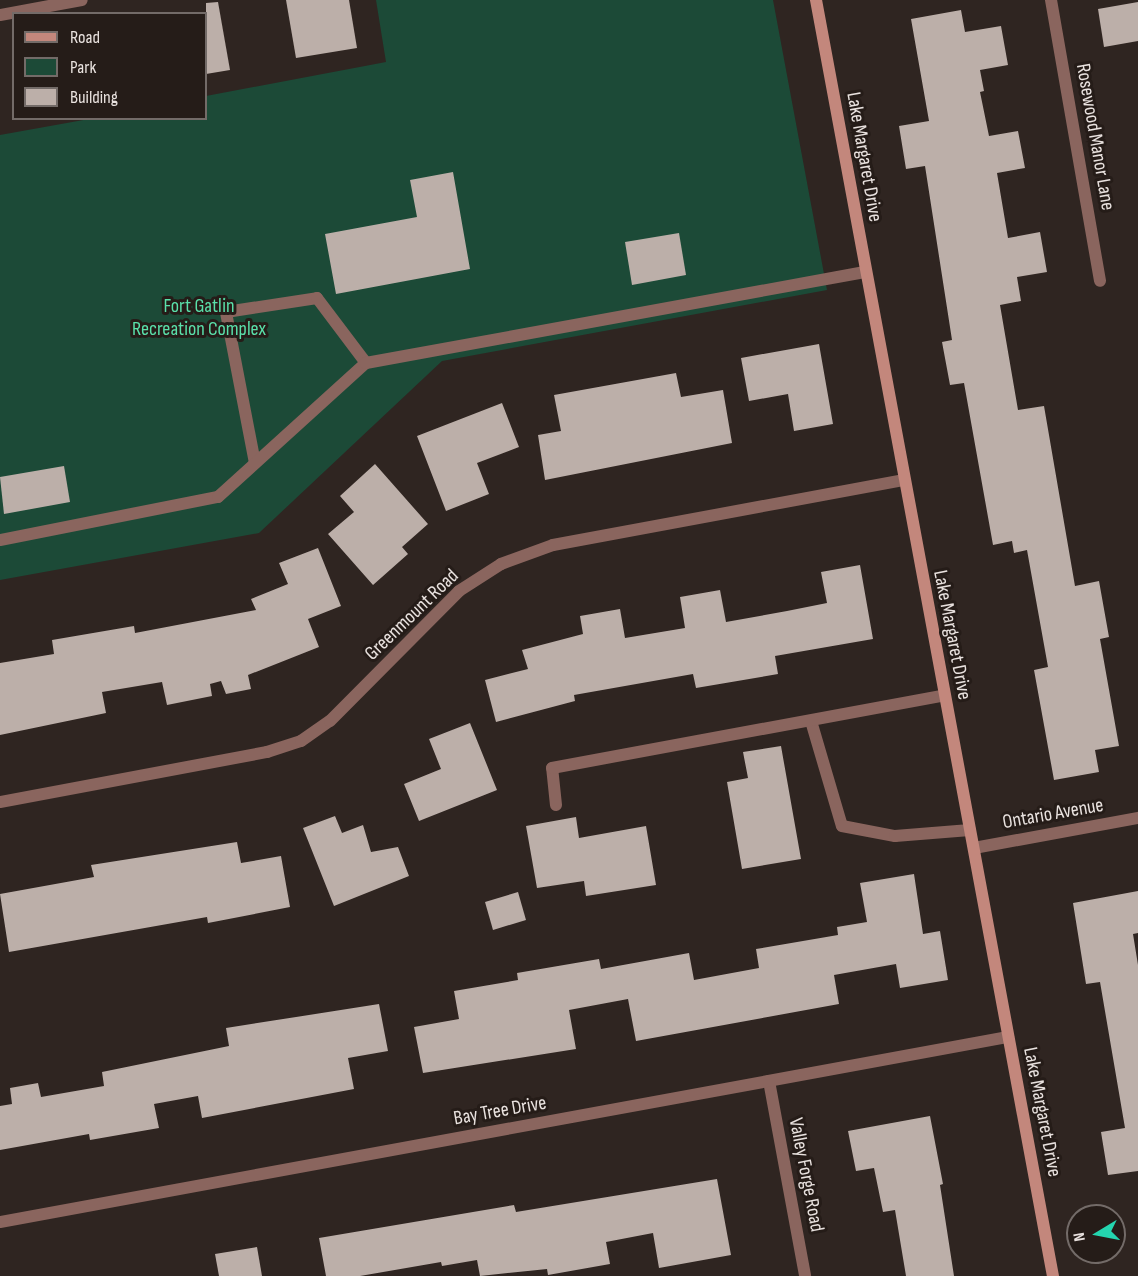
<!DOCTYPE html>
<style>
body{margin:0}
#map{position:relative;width:1138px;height:1276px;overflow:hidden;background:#2f2521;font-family:"Sofia Sans Condensed",sans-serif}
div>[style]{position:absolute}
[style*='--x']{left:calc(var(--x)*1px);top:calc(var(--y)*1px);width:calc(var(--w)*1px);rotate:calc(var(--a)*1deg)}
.green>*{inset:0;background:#1c4a37}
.building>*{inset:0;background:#bcafa9}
.lane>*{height:12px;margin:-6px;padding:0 6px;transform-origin:6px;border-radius:6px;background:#8a655e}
.street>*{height:12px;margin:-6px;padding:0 6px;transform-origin:6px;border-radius:6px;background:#8a655e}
.secondary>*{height:12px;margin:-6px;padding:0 6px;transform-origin:6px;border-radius:6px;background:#c3877c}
span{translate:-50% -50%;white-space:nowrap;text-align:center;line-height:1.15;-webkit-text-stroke:6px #251c18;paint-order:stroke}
.street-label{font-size:20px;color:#e9e2df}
.park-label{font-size:20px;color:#5ae0aa}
.legend{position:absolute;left:12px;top:12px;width:195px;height:108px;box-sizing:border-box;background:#251c18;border:2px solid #736b68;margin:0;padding:8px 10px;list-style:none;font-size:18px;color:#e9e2df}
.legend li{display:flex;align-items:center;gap:12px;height:30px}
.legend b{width:30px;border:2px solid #736b68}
.north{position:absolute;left:1066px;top:1204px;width:60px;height:60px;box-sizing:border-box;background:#251c18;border:2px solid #736b68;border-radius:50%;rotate:260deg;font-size:16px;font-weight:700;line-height:24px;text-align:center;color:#e9e2df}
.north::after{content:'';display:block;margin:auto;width:21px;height:27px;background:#24d5af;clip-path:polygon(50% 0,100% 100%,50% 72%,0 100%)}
</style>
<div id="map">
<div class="green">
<i style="clip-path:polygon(376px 0,773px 0,827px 290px,442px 361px,259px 533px,0 580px,0 135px,89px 119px,206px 118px,206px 96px,386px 62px)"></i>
</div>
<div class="building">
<i style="clip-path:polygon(286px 0,349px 0,357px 48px,296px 58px)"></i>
<i style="clip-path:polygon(218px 2px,230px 70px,206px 74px,206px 3px)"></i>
<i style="clip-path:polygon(1138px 2px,1138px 41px,1104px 47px,1098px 9px)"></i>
<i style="clip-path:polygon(961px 10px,965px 32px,1001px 26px,1008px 65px,980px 70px,984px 91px,980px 92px,989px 136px,1018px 131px,1025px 168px,997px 173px,1008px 238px,1040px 232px,1047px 272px,1017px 277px,1021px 301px,1000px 305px,1018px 410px,1044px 406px,1075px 586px,1099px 581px,1109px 637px,1100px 639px,1119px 746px,1095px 750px,1099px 772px,1054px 780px,1034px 670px,1048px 667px,1027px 550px,1014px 553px,1012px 541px,993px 545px,964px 383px,950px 385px,942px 342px,952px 340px,925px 166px,906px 169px,899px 126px,929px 121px,911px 19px)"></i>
<i style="clip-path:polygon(453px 172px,470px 269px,336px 294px,325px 234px,417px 217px,410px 180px)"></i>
<i style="clip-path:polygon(679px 233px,686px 275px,632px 285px,625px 242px)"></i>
<i style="clip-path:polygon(819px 344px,833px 424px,794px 431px,788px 394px,749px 401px,741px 358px)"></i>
<i style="clip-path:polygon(676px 373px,681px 397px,723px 390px,732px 443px,545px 480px,538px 435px,561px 431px,554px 395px)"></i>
<i style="clip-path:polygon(502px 403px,519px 447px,477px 463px,489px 494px,446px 511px,417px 436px)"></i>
<i style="clip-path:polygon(375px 464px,428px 524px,402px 547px,408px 554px,373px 585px,328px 534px,354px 512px,340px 496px)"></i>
<i style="clip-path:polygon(64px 466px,70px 502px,4px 514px,0 477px)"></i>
<i style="clip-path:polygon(318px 548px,341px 606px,308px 619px,319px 647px,248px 675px,251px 689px,226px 694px,221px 681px,210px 684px,212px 696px,167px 705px,162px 682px,102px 692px,106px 713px,0 735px,0 663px,54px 654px,52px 640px,134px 626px,135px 633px,256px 610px,251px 599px,288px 584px,279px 563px)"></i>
<i style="clip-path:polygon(860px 565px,873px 639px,775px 656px,778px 674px,696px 688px,693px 674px,574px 695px,575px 701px,496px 722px,485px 680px,528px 669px,522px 650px,583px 634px,580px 616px,620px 609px,625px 638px,685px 628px,680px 597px,720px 590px,726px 622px,787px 611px,827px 603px,821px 572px)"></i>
<i style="clip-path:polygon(470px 723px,497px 790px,419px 821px,404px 784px,441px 769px,429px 739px)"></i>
<i style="clip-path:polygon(781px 746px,801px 859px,742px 869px,727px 782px,748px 778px,743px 752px)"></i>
<i style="clip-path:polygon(335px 816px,342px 833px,363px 825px,371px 852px,398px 847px,409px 876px,334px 906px,303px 828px)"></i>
<i style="clip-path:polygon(576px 817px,579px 838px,646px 826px,656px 885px,586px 896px,584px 881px,537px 888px,526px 826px)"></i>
<i style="clip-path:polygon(237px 842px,241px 863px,281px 856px,290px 907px,208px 923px,207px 917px,9px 952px,0 894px,94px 877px,91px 865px)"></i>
<i style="clip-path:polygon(914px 874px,923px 934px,940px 931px,948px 980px,900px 988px,896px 964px,834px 975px,839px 1004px,636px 1041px,628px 999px,569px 1010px,576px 1049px,423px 1073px,414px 1027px,459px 1019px,454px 991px,518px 980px,517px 973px,599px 959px,601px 969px,689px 953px,694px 980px,759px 968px,756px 949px,838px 935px,837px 927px,867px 922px,860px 883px)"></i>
<i style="clip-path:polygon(1138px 891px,1138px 933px,1133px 934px,1138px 965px,1138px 1171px,1108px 1175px,1101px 1132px,1125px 1128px,1100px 982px,1086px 984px,1073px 903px)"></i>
<i style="clip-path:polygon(518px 892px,526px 920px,493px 930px,485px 902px)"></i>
<i style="clip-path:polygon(379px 1004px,388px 1051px,348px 1058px,354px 1089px,202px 1118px,198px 1096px,154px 1104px,159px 1128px,90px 1140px,89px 1134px,0 1150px,0 1106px,12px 1104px,10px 1088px,38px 1083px,41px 1097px,104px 1086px,102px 1072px,229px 1046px,226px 1028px)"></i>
<i style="clip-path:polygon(930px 1116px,943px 1184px,940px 1185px,954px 1276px,906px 1276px,895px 1210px,883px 1212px,874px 1168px,856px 1171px,848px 1131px)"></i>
<i style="clip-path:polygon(717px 1179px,731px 1255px,659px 1268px,653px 1233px,606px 1242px,610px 1264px,548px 1275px,547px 1269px,480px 1276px,477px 1260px,442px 1266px,441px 1262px,360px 1276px,326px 1276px,319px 1238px,514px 1205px,516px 1212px)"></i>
<i style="clip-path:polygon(257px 1247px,262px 1276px,219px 1276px,215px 1254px)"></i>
</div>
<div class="lane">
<i style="--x:255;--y:463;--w:154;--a:-100.9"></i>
<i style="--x:226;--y:312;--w:92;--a:-8.7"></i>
<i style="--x:317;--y:298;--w:81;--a:53"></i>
<i style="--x:0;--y:540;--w:222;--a:-11.2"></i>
<i style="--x:218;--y:497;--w:200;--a:-42.2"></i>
<i style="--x:366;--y:363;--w:507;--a:-10.34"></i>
<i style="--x:811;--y:721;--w:109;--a:73.6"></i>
<i style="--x:842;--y:826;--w:54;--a:10.7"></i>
<i style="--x:895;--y:836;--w:75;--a:-4.6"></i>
<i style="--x:556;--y:805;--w:37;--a:-96"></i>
<i style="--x:552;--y:768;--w:399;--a:-10.5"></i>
</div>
<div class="street">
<i style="--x:1051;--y:0;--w:285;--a:80.1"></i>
<i style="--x:0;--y:15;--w:83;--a:-10.4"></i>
<i style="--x:0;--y:802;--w:272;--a:-10.6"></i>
<i style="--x:267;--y:752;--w:36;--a:-18"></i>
<i style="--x:301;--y:741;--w:35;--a:-35"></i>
<i style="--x:330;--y:721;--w:183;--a:-45.2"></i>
<i style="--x:459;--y:591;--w:50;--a:-32.7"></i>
<i style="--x:501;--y:564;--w:55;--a:-20.1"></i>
<i style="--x:553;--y:545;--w:356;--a:-10.5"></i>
<i style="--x:974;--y:848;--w:167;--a:-10.4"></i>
<i style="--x:769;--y:1081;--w:198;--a:79.5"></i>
<i style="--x:0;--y:1222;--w:1025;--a:-10.4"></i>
</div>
<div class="secondary">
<i style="--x:816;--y:0;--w:1298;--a:79.48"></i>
</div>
<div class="street-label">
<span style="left:1095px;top:137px;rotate:80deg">Rosewood Manor Lane</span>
<span style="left:864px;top:157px;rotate:80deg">Lake Margaret Drive</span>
<span style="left:412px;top:615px;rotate:-44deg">Greenmount Road</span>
<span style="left:952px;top:635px;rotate:79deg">Lake Margaret Drive</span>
<span style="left:1053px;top:814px;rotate:-10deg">Ontario Avenue</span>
<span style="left:500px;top:1111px;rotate:-10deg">Bay Tree Drive</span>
<span style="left:1042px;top:1112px;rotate:79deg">Lake Margaret Drive</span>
<span style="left:806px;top:1175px;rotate:79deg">Valley Forge Road</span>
</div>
<div class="park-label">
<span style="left:199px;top:318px">Fort Gatlin<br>Recreation Complex</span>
</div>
<ul class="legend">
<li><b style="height:8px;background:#c3877c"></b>Road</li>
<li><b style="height:16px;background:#1c4a37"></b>Park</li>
<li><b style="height:16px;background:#bcafa9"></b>Building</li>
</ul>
<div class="north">N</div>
</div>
